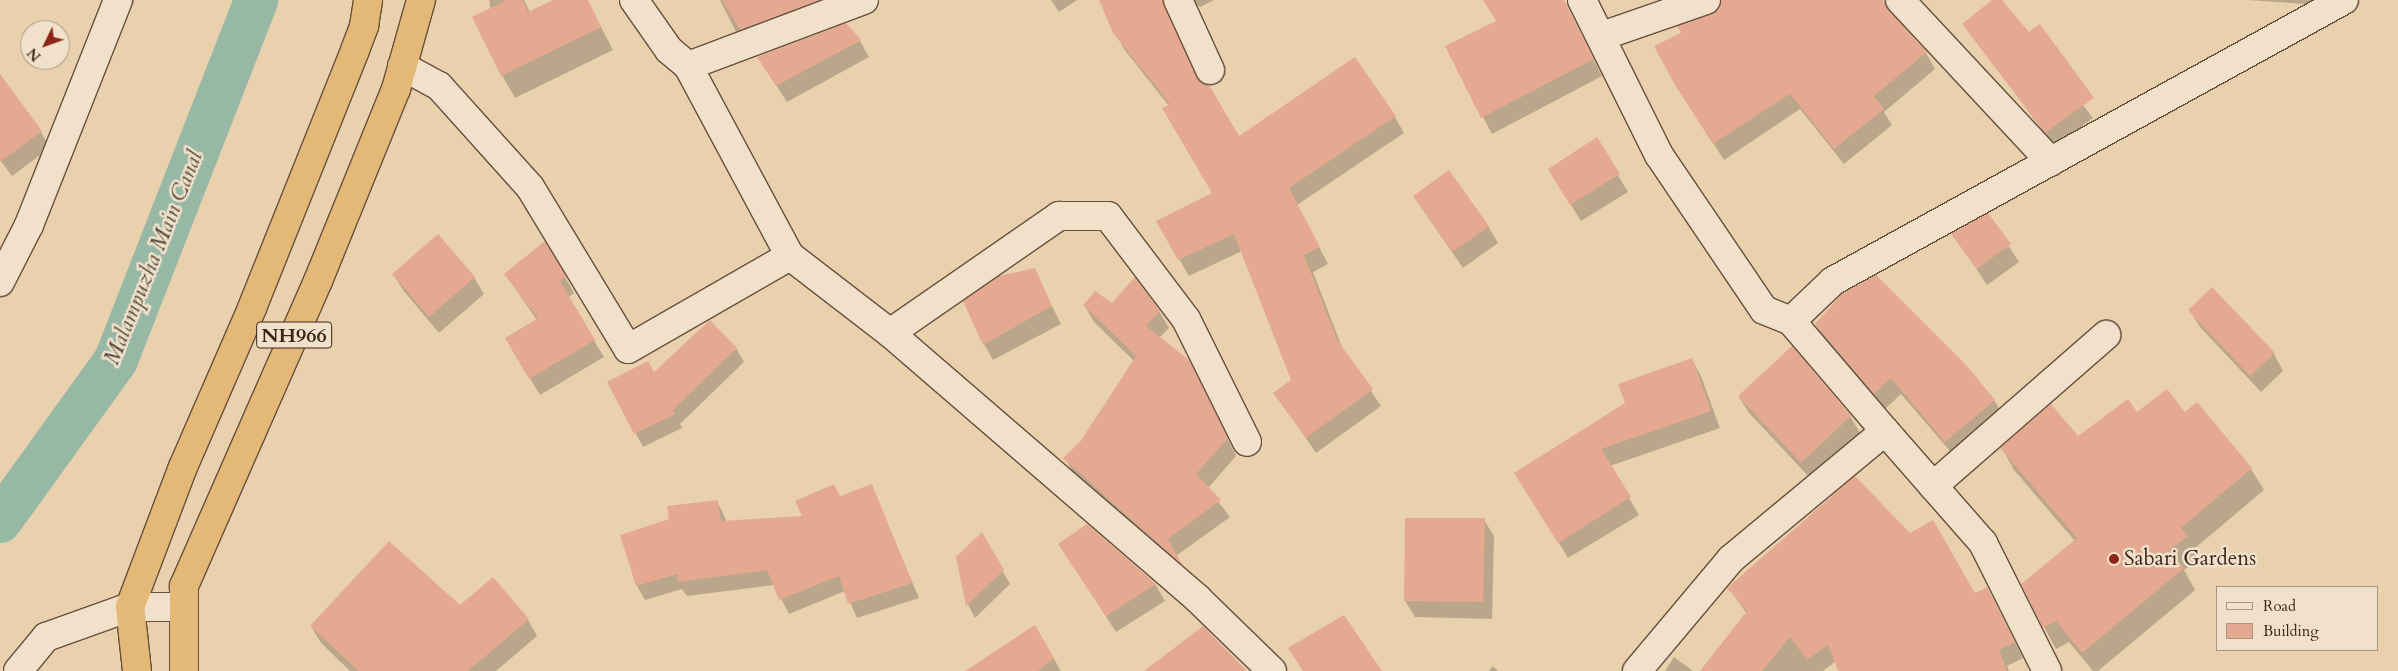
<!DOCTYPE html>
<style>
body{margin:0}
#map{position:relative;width:2398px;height:671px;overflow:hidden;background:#e9d1ae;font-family:Cardo,serif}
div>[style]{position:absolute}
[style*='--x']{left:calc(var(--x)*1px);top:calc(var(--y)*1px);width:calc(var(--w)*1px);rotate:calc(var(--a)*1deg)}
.shadow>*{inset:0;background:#0003}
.canal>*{height:44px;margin:-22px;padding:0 22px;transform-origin:22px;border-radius:22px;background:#98b8a6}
.building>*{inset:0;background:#e5a991}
.roads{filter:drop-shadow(1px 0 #674f3e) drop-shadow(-1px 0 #674f3e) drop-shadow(0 1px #674f3e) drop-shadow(0 -1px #674f3e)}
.minor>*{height:28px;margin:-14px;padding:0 14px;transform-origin:14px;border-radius:14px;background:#f1e1ca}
.tertiary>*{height:28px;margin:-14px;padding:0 14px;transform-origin:14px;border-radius:14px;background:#f1e1ca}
.trunk>*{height:28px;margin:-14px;padding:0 14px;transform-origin:14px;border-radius:14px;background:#e4b877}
.dots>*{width:14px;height:14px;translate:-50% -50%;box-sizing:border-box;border:2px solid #f1e1ca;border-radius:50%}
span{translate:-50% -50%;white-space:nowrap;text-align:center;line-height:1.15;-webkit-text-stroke:5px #f1e1ca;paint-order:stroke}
.shield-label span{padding:1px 4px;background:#f1e1ca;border:1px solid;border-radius:4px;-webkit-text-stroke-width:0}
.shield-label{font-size:20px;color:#3c2419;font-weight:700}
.poi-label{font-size:21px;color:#3c2419}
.left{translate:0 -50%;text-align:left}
.water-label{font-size:22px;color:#53493c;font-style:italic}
.legend{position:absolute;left:2216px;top:586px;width:162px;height:65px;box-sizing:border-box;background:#f1e1ca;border:1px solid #a99583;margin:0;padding:6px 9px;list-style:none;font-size:15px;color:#3c2419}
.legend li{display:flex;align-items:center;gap:10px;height:25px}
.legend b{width:25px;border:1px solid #a99583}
.north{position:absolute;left:20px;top:20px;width:50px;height:50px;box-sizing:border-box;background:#f1e1ca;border:1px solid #a99583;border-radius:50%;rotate:228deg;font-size:14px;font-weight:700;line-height:20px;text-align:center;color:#3c2419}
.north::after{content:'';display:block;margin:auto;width:18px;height:22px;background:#8f2418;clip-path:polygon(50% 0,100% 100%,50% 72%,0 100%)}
</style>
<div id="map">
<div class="shadow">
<i style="clip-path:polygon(489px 0,524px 0,530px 12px,556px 0,587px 0,613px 50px,515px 98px,502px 75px)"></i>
<i style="clip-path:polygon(720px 0,823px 0,832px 15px,751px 46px,741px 30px,736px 32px)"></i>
<i style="clip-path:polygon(1051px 0,1077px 0,1059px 12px)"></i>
<i style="clip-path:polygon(1101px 0,1214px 0,1200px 7px,1189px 0,1174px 8px,1170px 22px,1198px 80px,1238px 137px,1395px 117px,1404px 133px,1297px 205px,1328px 264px,1313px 272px,1343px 350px,1381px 406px,1316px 453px,1275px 393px,1292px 380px,1242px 251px,1189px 276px,1157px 221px,1214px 194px,1169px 106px,1124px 49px)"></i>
<i style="clip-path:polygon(1484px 0,1548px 0,1577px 27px,1602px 76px,1492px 134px,1446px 47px,1498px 22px)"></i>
<i style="clip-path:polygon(1666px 0,1881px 0,1926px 53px,1935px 69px,1884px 112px,1892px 125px,1844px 164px,1800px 109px,1724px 160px,1676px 85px,1682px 33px,1719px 11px,1720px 2px)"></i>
<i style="clip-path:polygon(1994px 0,2001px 0,2093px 118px,2054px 146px,1964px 24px)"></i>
<i style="clip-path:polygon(2247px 0,2324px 0,2319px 5px)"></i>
<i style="clip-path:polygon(860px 41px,869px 57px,787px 102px,769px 74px)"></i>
<i style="clip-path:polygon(0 86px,41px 132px,50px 148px,12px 176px,0 160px)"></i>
<i style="clip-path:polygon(1596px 139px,1628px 192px,1581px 221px,1559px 186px)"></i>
<i style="clip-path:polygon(1414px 197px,1488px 226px,1498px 243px,1463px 268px)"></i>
<i style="clip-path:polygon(1988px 215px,2019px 262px,1987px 285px,1953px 234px)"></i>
<i style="clip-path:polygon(1034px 270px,1061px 324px,993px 360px,984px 344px)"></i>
<i style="clip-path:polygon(393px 274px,474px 277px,484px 294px,439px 333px,403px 290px)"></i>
<i style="clip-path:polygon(505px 274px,565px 277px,574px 293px,568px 298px,604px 357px,540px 395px,516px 355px,537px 320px)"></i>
<i style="clip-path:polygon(1084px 305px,1113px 305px,1159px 311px,1169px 328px,1159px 338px,1198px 378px,1236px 456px,1208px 488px,1230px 517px,1176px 556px,1189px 577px,1074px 474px,1065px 458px,1081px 443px,1134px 361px,1094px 322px)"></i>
<i style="clip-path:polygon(2190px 311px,2274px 354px,2283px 371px,2261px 392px,2200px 327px)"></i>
<i style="clip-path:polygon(1816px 325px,1994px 400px,2004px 417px,1956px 458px,1901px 394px,1884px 410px,1826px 341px)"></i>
<i style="clip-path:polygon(736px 348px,744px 362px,680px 424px,682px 428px,643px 447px,609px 383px,654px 374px)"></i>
<i style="clip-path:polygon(1692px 360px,1701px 376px,1720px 428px,1610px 466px,1639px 515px,1568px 558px,1526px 489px)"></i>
<i style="clip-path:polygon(1739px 397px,1850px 416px,1860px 433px,1811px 479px,1749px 413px)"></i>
<i style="clip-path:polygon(2197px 404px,2251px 469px,2264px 490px,2194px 549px,2199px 558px,2184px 570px,2195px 590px,2098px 671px,2093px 671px,2069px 642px,2056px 649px,2044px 627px,2075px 541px,2014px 470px,2002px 448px,2078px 438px,2137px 413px,2185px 414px)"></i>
<i style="clip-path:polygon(871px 485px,919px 598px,857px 618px,845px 591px,789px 614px,774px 585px,687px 596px,682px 589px,645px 600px,637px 586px,670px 520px,717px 501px,727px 522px,804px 517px,840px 497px)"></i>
<i style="clip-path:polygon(1484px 520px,1494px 536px,1492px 619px,1415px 617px,1405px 601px)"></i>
<i style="clip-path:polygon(982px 534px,1010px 584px,975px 618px,968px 605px,957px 557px)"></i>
<i style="clip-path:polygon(1910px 535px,1974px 595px,1987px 588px,2023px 658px,2007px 666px,2009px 671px,1840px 671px,1836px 661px,1823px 671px,1701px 671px,1747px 614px,1729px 588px)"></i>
<i style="clip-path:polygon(1059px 544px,1155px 584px,1165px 601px,1116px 632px)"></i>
<i style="clip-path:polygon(460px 607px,528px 620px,537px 636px,496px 671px,350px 671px,321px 643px,311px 626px)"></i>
<i style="clip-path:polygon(1035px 626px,1061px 671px,982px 671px)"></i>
<i style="clip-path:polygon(1674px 657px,1693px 671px,1665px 671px)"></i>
<i style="clip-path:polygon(1493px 666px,1498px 671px,1489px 671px)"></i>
</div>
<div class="canal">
<i style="--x:0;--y:521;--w:198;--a:-54.2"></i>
<i style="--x:116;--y:360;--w:386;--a:-68.7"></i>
</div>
<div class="building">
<i style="clip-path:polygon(507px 0,523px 0,528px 12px,553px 0,588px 0,601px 27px,501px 76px,472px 17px)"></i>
<i style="clip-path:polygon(722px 0,820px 0,740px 30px)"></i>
<i style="clip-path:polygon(1099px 0,1163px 0,1196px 76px,1209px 85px,1239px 136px,1355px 57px,1396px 116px,1289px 188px,1320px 247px,1304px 255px,1337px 340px,1373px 389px,1306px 438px,1273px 393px,1291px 380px,1234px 234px,1178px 260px,1156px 221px,1212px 193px,1162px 108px,1170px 104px,1113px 33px)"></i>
<i style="clip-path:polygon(1483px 0,1564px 0,1594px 59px,1481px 118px,1445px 46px,1496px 21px)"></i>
<i style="clip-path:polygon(1721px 0,1883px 0,1889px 11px,1927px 52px,1874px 96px,1884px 109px,1834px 149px,1790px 94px,1713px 144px,1675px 85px,1654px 46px,1681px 33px,1677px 26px,1717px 11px)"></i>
<i style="clip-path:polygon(1992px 0,2002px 0,2029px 32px,2040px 24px,2094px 98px,2045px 133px,1962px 24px)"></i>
<i style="clip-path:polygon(846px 23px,861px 40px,776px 86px,757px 57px)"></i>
<i style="clip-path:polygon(0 74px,42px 131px,0 162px)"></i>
<i style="clip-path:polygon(1597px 137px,1620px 174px,1570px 205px,1548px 169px)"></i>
<i style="clip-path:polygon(1449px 170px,1489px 226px,1453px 252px,1413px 196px)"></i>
<i style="clip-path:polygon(1988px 213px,2011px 244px,1977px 269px,1951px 234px)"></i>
<i style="clip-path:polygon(438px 234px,475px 277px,429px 317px,392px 274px)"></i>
<i style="clip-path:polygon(545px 241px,566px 276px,560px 281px,595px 340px,529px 379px,505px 338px,538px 318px,504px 274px)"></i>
<i style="clip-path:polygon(1035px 268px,1052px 306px,983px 345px,963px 301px,999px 276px)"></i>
<i style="clip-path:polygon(1876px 275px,1966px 365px,1995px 400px,1945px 442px,1891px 378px,1874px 394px,1815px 324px,1842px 294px)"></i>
<i style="clip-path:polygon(1135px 277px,1160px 311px,1146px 326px,1189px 360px,1228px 438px,1196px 474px,1221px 500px,1168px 539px,1183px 566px,1063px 458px,1080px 442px,1136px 356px,1083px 305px,1095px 291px,1112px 303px)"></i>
<i style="clip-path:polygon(2212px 287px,2275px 353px,2250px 376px,2188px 310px)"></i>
<i style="clip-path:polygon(710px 320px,737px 348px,673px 410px,675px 414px,634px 434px,607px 382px,648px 361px,654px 372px)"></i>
<i style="clip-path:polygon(1792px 346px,1851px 416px,1801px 463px,1738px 396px)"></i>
<i style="clip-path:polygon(1692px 358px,1711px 411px,1601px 449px,1631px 497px,1558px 543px,1514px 473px,1625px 403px,1618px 384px)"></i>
<i style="clip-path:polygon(2167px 389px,2185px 412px,2197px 402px,2252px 468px,2181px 528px,2188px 536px,2169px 550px,2184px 568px,2082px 653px,2056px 621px,2043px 628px,2021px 584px,2077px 538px,2000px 448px,2051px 404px,2078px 436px,2128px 399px,2137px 412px)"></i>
<i style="clip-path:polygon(1855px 476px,1910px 533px,1933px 520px,1975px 593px,1987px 587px,2015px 642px,1999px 650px,2007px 671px,1838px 671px,1828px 645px,1807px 660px,1790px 637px,1762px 671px,1700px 671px,1747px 611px,1727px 588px)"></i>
<i style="clip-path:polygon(834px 484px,840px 496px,872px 484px,912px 583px,848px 604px,839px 576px,779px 600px,767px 570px,678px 582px,677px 574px,636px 586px,620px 535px,669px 519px,667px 506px,718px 500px,721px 521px,802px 516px,795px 501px)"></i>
<i style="clip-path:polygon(1405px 518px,1485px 518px,1483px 602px,1404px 601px)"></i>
<i style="clip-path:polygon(1087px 524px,1156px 584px,1106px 616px,1058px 544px)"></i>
<i style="clip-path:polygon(982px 532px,1004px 570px,966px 606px,956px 557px)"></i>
<i style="clip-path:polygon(389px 541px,460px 605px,493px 577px,529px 619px,468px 671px,359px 671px,310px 626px)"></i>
<i style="clip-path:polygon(1344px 615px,1382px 671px,1303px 671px,1288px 648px)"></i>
<i style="clip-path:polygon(1035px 625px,1054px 658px,1038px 671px,965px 671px)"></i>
<i style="clip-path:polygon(1203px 626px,1247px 671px,1144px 671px)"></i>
</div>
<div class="roads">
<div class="minor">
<i style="--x:634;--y:0;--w:61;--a:55"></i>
<i style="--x:669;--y:50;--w:25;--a:40"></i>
<i style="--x:688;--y:66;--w:216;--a:61.8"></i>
<i style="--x:790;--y:256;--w:126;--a:37.6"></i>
<i style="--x:890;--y:333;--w:407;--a:40.8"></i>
<i style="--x:1198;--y:599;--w:103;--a:44.2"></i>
<i style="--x:1178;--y:0;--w:77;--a:65.4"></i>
<i style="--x:1582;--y:0;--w:173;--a:63.6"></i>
<i style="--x:1659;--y:155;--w:187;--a:55.9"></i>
<i style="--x:1764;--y:310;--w:29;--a:22"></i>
<i style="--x:1900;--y:0;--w:221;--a:47"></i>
<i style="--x:1602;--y:36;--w:110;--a:-19.1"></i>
<i style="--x:402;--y:66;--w:42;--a:28.4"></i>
<i style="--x:439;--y:86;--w:136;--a:48"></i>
<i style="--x:530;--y:187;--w:189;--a:58.8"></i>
<i style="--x:628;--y:349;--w:187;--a:-29.9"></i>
<i style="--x:688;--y:66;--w:188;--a:-20.6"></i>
<i style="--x:0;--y:282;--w:64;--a:-63"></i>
<i style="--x:29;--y:225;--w:242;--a:-68.4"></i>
<i style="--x:890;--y:333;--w:206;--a:-34.7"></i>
<i style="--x:1059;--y:216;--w:49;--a:0"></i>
<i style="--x:1108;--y:216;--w:129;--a:52.9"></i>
<i style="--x:1186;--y:319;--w:137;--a:63.6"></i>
<i style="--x:1885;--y:431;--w:145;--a:-130.5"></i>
<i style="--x:1791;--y:321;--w:58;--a:-43.6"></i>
<i style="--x:1833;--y:281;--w:583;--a:-28.81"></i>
<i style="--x:1933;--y:486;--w:230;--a:-41.1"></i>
<i style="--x:130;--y:607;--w:54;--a:0"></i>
<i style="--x:1637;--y:671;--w:146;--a:-50"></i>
<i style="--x:1731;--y:559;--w:200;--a:-39.7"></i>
<i style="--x:1885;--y:431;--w:149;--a:48.8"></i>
<i style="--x:1983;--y:543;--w:143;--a:63.4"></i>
</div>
<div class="tertiary">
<i style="--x:18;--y:671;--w:44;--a:-50.5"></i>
<i style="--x:46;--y:637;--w:89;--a:-19.7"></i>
</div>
<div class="trunk">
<i style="--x:137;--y:671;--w:64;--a:-96.2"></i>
<i style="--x:130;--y:607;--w:150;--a:-69.3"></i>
<i style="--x:183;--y:467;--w:173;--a:-66.5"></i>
<i style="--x:252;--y:308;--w:278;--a:-68.2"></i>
<i style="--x:355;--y:50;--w:26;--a:-69"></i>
<i style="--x:364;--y:26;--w:26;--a:-81"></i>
<i style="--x:184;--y:671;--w:85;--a:-90"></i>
<i style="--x:184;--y:586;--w:333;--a:-66.3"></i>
<i style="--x:318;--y:281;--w:207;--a:-67.9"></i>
<i style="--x:396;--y:89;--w:92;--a:-74.3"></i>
</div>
</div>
<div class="dots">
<i style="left:2114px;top:559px;background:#8f2418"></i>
</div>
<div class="shield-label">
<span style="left:294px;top:335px">NH966</span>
</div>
<div class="poi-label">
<span class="left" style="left:2124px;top:559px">Sabari Gardens</span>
</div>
<div class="water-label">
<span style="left:154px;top:258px;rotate:-68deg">Malampuzha Main Canal</span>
</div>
<ul class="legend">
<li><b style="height:6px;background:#f1e1ca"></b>Road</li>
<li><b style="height:14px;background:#e5a991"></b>Building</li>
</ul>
<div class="north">N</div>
</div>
